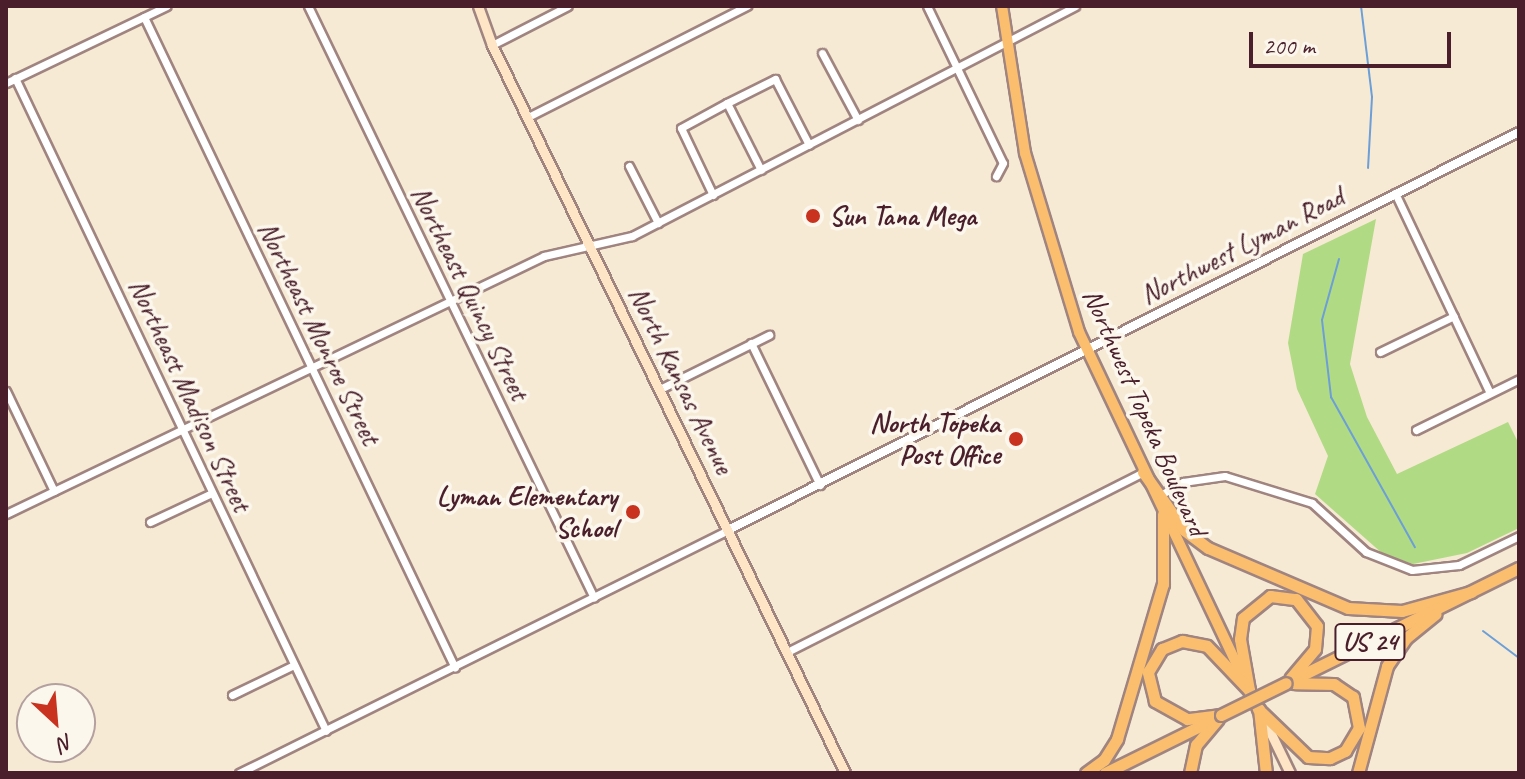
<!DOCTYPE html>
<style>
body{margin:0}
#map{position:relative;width:1525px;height:779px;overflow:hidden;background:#f6ead5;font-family:Caveat,sans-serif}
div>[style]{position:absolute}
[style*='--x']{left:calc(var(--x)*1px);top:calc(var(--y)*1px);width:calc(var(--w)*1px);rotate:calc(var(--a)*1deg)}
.green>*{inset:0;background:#b1da84}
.stream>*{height:2px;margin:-1px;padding:0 1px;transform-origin:1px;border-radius:1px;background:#6c9fd7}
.roads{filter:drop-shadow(2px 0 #a08480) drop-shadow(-2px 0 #a08480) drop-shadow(0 2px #a08480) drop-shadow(0 -2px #a08480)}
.minor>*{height:7px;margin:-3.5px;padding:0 3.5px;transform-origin:3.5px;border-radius:3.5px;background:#fff}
.tertiary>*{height:8px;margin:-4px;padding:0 4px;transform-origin:4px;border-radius:4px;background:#fff}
.secondary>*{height:9px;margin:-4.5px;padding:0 4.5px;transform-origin:4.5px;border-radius:4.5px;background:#fde5c5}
.primary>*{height:10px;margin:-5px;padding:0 5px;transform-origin:5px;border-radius:5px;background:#fabe6e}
.trunk>*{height:11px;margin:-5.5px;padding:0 5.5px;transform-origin:5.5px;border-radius:5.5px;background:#fabe6e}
.bridges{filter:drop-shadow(2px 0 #a08480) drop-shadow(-2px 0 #a08480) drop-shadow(0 2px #a08480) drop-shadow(0 -2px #a08480)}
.trunk-bridge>*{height:11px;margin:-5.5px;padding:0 5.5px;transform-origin:5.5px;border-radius:5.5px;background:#fabe6e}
.dots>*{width:22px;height:22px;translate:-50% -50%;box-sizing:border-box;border:4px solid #fbf7ec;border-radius:50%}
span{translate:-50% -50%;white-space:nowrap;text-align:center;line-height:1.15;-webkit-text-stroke:7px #fbf7ec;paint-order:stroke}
.shield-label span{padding:2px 6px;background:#fbf7ec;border:2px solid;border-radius:6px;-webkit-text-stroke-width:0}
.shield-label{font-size:26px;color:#4a1f2b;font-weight:700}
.poi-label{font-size:28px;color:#4a1f2b;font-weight:700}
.left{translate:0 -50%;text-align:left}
.right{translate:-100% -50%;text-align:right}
.street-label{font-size:28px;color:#4a1f2b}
.frame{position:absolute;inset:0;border:8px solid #4a1f2b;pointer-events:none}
.north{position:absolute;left:16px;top:683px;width:80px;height:80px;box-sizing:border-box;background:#fbf7ec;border:2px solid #b4a19f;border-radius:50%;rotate:154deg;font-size:22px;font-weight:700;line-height:32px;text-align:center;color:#4a1f2b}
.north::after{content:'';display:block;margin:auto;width:28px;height:36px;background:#c8321e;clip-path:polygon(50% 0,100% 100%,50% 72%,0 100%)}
.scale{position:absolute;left:1249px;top:32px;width:202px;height:36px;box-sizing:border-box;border:4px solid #4a1f2b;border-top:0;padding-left:10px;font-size:24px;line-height:28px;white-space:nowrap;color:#4a1f2b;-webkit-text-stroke:6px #fbf7ec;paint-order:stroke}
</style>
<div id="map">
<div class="green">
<i style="clip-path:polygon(1376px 219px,1350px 364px,1367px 417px,1397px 474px,1508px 422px,1519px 444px,1519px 528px,1467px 553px,1413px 564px,1383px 554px,1315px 494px,1328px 456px,1297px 389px,1288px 343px,1303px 254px)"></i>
</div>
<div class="stream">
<i style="--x:1361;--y:6;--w:92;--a:83.1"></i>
<i style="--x:1372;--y:97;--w:71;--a:93.2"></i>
<i style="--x:1339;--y:259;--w:63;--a:105.6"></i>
<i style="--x:1322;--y:320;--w:78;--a:83.3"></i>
<i style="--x:1331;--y:397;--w:172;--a:60.8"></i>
<i style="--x:1483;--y:631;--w:45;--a:36.9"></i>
</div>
<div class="roads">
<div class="minor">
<i style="--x:308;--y:6;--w:657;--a:64.21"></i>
<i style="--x:927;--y:6;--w:174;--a:64.2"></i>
<i style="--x:1003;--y:163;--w:15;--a:118"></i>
<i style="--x:144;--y:17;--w:721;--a:64.46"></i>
<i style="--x:492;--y:45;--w:85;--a:-27.2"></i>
<i style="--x:822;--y:53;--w:76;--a:61.8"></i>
<i style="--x:15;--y:78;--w:723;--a:64.53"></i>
<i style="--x:6;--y:83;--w:178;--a:-25.6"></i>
<i style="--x:727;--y:103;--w:75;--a:63.1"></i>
<i style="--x:528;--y:117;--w:246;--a:-26.9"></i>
<i style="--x:629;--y:166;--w:64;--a:63"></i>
<i style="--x:1395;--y:193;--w:221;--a:64.6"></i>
<i style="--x:713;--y:195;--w:74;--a:-115.5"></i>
<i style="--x:681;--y:128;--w:52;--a:-28.5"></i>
<i style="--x:727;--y:103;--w:54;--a:-26.6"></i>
<i style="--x:775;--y:79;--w:74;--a:62.7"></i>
<i style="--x:751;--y:343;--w:158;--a:64.1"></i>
<i style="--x:1380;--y:352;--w:82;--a:-25.9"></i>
<i style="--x:660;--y:389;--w:122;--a:-26.4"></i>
<i style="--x:6;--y:391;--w:111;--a:64.4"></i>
<i style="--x:1416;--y:430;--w:115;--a:-26.3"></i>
<i style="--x:1157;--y:497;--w:30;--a:-30"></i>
<i style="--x:1183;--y:482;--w:42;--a:-8.1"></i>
<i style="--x:1225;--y:476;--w:91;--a:17.2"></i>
<i style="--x:1312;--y:503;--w:73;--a:42.2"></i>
<i style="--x:1366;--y:552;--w:49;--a:21.4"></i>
<i style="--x:1412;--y:570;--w:47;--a:-6.1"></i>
<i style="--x:1459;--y:565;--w:67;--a:-25.8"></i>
<i style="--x:6;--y:514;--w:597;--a:-25.62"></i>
<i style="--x:544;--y:256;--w:90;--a:-12.8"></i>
<i style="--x:632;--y:236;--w:499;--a:-27.4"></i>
<i style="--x:150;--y:522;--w:68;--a:-25.1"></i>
<i style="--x:787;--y:652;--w:399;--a:-26.8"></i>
<i style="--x:232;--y:695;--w:69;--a:-25.8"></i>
<i style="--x:239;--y:773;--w:546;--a:-26.42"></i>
</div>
<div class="tertiary">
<i style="--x:728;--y:530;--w:885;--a:-26.71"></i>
</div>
<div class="secondary">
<i style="--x:478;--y:6;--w:41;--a:70.3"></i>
<i style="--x:492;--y:45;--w:809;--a:64.13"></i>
<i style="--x:1262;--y:715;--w:64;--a:64.2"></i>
</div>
<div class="primary">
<i style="--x:1002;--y:6;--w:149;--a:81.1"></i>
<i style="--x:1025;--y:153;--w:187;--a:73.2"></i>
<i style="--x:1079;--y:332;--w:417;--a:64.6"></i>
</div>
<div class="trunk">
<i style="--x:1143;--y:472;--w:71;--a:54.7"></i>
<i style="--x:1184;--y:530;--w:30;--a:37"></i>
<i style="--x:1208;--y:548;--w:152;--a:23.2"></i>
<i style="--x:1348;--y:608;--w:54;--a:3.2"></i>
<i style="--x:1402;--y:611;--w:72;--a:-15.4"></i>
<i style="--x:1286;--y:683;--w:260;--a:-26.3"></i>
<i style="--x:1249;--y:690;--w:52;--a:-100"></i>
<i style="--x:1240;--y:639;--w:21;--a:-82"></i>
<i style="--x:1243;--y:618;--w:35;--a:-39"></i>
<i style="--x:1270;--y:596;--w:26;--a:7"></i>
<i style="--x:1296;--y:599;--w:34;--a:52"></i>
<i style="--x:1317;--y:626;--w:23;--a:95"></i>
<i style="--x:1315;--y:649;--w:38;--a:130"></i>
<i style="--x:1258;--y:709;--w:69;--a:43.8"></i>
<i style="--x:1308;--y:757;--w:22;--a:3"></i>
<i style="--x:1330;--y:758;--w:17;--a:-25"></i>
<i style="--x:1345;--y:751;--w:27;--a:-59"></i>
<i style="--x:1359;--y:728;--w:32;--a:-101"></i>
<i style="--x:1353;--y:697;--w:23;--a:-146"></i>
<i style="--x:1334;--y:684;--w:39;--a:-179"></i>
<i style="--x:1259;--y:709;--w:64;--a:83.8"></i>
<i style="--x:1221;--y:715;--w:34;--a:173"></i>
<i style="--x:1187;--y:719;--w:37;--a:-151"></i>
<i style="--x:1155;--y:701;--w:30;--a:-104"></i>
<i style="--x:1148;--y:672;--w:27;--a:-59"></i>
<i style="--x:1162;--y:649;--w:22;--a:-22"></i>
<i style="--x:1182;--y:641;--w:25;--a:11"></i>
<i style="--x:1207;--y:646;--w:61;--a:46.3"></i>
<i style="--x:1086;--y:773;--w:22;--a:-36"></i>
<i style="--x:1104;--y:760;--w:25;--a:-58"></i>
<i style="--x:1117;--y:739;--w:162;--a:-73.5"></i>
<i style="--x:1163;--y:584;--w:70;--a:-90"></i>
<i style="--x:1105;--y:773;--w:117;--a:-26.3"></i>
<i style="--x:1190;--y:773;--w:29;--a:-78"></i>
<i style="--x:1196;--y:745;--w:34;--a:-50"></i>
<i style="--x:1358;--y:773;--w:111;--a:-74.8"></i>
<i style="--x:1387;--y:666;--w:34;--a:-56"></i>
<i style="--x:1406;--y:638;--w:38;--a:-39"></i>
</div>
</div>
<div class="bridges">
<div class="trunk-bridge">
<i style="--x:1221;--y:715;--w:72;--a:-26.2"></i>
</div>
</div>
<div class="dots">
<i style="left:813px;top:216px;background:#c8321e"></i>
<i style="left:1016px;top:439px;background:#c8321e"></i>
<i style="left:633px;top:512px;background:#c8321e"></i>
</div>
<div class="shield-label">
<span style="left:1370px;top:642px">US 24</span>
</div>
<div class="poi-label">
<span class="left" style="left:829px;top:216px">Sun Tana Mega</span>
<span class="right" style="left:1000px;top:439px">North Topeka<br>Post Office</span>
<span class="right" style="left:617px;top:512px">Lyman Elementary<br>School</span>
</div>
<div class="street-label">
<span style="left:1242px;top:246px;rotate:-27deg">Northwest Lyman Road</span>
<span style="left:470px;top:293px;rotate:64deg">Northeast Quincy Street</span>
<span style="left:319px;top:333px;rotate:64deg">Northeast Monroe Street</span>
<span style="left:681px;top:380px;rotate:64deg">North Kansas Avenue</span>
<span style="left:190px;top:395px;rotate:65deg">Northeast Madison Street</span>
<span style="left:1145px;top:412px;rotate:66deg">Northwest Topeka Boulevard</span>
</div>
<div class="frame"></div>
<div class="north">N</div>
<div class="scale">200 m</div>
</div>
